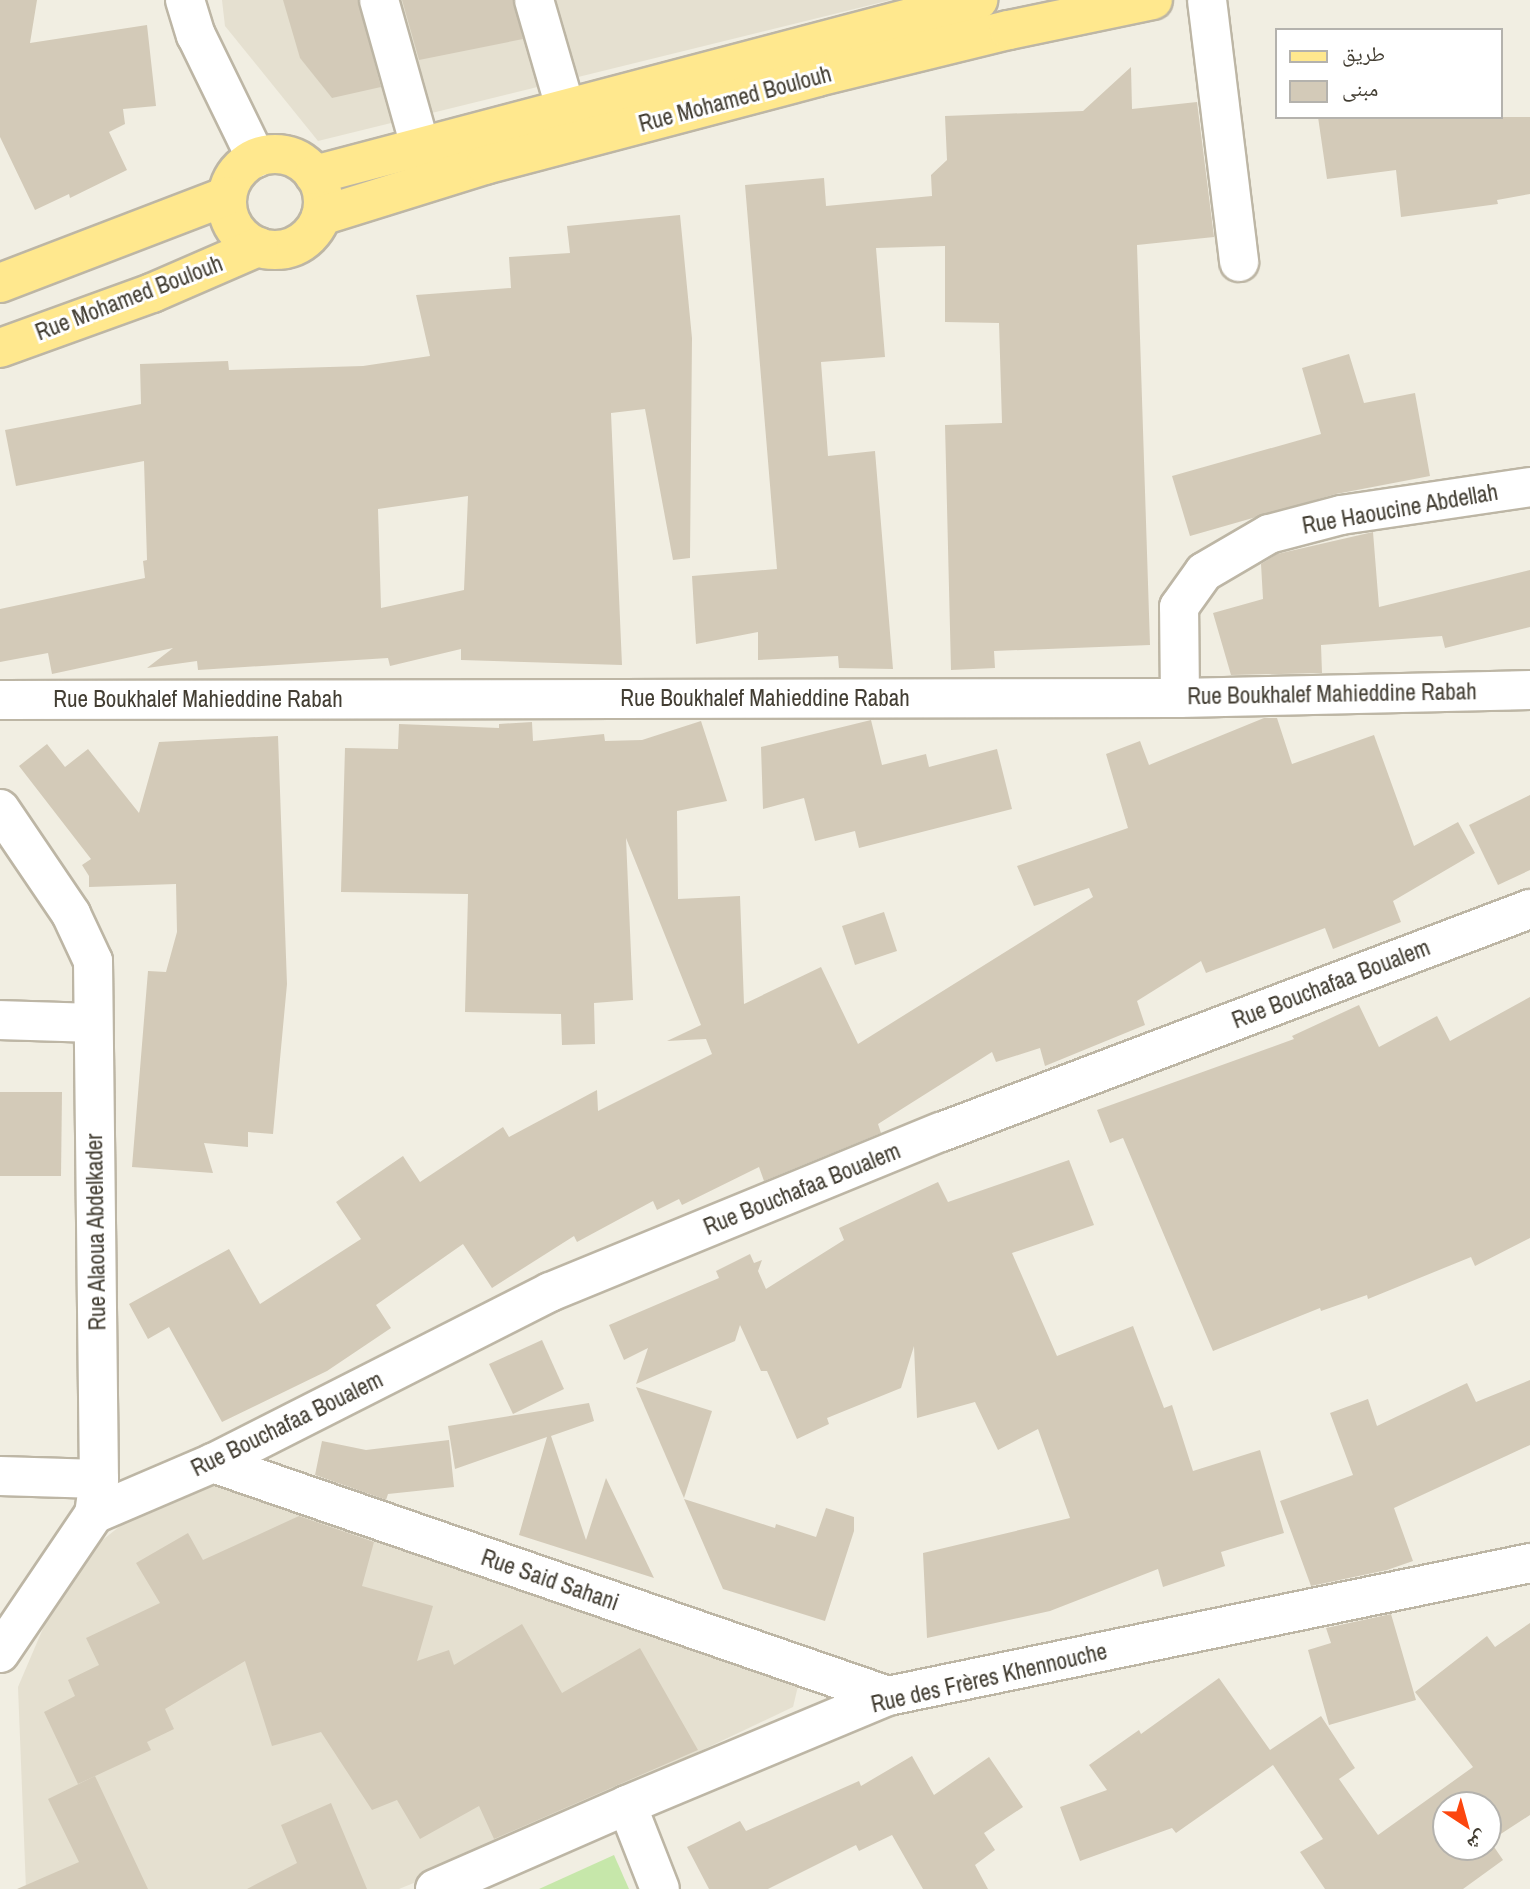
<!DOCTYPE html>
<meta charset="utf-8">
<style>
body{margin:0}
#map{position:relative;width:1530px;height:1889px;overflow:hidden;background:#f1eee2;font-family:"Archivo Narrow","Noto Naskh Arabic",sans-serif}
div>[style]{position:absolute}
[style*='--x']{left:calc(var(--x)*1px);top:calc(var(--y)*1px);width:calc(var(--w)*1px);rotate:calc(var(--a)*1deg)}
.residential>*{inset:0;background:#e5e0d0}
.green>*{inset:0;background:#c6e7aa}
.building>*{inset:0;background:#d3cab8}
.roads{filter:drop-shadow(2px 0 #bdb6a5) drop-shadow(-2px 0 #bdb6a5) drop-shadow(0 2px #bdb6a5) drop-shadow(0 -2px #bdb6a5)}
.minor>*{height:38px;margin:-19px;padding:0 19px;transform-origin:19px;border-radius:19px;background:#fff}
.major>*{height:38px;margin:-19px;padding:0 19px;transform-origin:19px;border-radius:19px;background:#ffe88e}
.major>.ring{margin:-19px;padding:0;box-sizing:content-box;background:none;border:38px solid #ffe88e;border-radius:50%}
span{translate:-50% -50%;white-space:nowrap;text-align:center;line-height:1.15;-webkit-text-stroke:6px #fff;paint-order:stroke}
.street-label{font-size:23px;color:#433e33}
.legend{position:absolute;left:1275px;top:28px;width:228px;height:91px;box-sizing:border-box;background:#fff;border:2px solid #b4b2ad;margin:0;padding:9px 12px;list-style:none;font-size:21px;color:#433e33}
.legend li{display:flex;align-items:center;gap:14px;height:35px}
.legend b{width:35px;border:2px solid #b4b2ad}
.north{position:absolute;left:1432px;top:1791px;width:70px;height:70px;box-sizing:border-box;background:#fff;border:2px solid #b4b2ad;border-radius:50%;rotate:144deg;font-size:19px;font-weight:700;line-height:28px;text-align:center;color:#433e33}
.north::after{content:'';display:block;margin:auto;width:24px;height:32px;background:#fc460f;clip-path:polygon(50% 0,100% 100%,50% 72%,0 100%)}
</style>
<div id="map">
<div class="residential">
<i style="clip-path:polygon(222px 0,891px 0,318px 141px,225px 26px)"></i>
<i style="clip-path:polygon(199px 1481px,237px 1483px,802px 1669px,793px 1707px,475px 1858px,399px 1889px,26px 1889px,18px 1687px,50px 1612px,95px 1546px,144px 1507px)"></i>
</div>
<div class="green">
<i style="clip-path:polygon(614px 1855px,629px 1889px,539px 1889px)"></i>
</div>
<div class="building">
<i style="clip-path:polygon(0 0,37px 0,30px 43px,147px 25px,156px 106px,123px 109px,125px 124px,109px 132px,127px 170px,70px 198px,69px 194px,35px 210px,0 137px)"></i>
<i style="clip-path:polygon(283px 0,358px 0,381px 87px,332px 98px,300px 58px)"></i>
<i style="clip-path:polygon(402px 0,513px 0,523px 39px,419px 60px)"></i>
<i style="clip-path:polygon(1131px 67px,1132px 109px,1197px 102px,1214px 237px,1137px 245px,1150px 645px,994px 651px,995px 668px,951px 670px,945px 425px,1002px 423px,999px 323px,945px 322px,945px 246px,876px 248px,885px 357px,821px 362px,828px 456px,875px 451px,893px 669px,839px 668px,838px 656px,758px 660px,758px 632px,696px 644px,692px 576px,777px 569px,745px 185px,824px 178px,826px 206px,932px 196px,931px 175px,947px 160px,945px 116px,1083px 111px)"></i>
<i style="clip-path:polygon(1318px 117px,1530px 117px,1530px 194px,1497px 200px,1498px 204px,1401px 217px,1396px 170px,1327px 179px)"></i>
<i style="clip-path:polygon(evenodd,680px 215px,692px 338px,690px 558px,673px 560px,645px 409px,611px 413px,622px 665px,461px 660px,461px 649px,390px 666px,388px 658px,198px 670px,197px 661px,147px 668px,173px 648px,52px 674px,48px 653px,0 662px,0 609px,145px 578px,143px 561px,147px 560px,144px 461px,16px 486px,5px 430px,141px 404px,140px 364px,228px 361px,229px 370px,363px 366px,430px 356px,416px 295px,511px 288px,509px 257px,570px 253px,567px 226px,680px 215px,468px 496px,464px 590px,381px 608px,378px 509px,468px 496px)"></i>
<i style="clip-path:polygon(1349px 354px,1364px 403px,1415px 393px,1430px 476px,1336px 494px,1190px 536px,1172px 476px,1321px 434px,1302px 368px)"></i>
<i style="clip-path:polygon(1373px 532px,1379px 607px,1530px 570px,1530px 627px,1445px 648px,1442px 636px,1321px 645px,1322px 673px,1231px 675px,1213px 613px,1263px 599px,1261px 564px,1277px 554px)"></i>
<i style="clip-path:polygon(1264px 718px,1277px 718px,1292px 764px,1374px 735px,1414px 846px,1458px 822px,1475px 853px,1393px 901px,1401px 922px,1333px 949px,1325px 928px,1206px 973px,1201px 961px,1137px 1001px,1145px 1025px,1045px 1066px,1040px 1048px,996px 1062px,992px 1052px,878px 1124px,881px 1133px,764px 1181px,759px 1167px,682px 1205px,679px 1199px,657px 1210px,653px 1201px,577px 1242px,574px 1236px,492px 1288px,463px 1244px,376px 1305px,391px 1328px,327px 1371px,222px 1422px,169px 1327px,148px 1339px,129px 1304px,229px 1249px,260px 1304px,361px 1239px,336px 1202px,403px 1156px,420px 1182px,503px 1127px,509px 1137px,597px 1090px,598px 1111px,712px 1054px,706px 1039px,667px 1041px,701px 1025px,626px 838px,633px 1000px,594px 1003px,595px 1044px,562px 1045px,561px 1014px,465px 1012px,468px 894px,341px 892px,345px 748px,398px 749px,399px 724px,499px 728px,499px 724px,532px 722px,533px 741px,604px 734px,605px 741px,642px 740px,701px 721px,727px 801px,677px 811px,678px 899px,740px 896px,744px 1004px,821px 967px,858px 1044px,1093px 897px,1089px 888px,1034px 906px,1017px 866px,1128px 828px,1106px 754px,1140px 741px,1149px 765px)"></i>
<i style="clip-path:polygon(871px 720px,882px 765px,926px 754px,929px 767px,997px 749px,1012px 809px,859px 848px,855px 831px,815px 841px,804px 798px,763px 809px,761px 747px)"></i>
<i style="clip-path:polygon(278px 736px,287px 984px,273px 1134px,248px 1132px,248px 1147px,204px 1143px,213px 1173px,132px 1167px,148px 971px,166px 972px,177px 932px,176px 884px,89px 887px,89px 876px,82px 865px,91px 859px,19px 766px,47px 744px,65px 767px,88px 749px,139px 813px,159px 742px)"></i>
<i style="clip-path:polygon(1530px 795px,1530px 870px,1498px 885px,1469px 825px)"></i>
<i style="clip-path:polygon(884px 912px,897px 951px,855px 965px,842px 926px)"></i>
<i style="clip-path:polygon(1530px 997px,1530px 1238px,1475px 1266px,1471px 1257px,1368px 1299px,1367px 1295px,1321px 1311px,1320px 1308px,1213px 1351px,1123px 1138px,1110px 1143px,1097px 1110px,1294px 1039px,1292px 1036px,1359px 1005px,1379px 1047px,1437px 1016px,1450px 1041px)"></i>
<i style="clip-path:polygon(0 1092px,62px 1092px,61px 1176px,0 1176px)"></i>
<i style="clip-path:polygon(1069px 1160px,1094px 1225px,1012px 1253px,1057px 1356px,1133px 1326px,1164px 1408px,1172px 1405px,1193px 1471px,1260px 1450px,1284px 1533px,1221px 1552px,1225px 1566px,1163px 1587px,1158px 1569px,1050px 1611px,927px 1638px,923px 1553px,1070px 1518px,1038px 1429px,998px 1450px,975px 1402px,917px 1418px,914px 1346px,901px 1388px,827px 1418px,829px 1424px,797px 1439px,767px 1371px,761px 1371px,740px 1325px,735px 1341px,636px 1384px,648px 1348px,624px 1360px,609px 1325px,719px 1278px,716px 1271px,750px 1254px,754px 1263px,762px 1260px,758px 1271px,766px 1289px,844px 1240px,839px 1228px,938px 1182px,948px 1202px)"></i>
<i style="clip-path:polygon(542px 1340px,564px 1389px,513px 1414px,489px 1364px)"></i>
<i style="clip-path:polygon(1530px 1380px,1530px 1445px,1394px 1508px,1413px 1561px,1387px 1570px,1311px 1586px,1280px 1501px,1353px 1475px,1330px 1413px,1368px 1399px,1377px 1426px,1467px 1383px,1476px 1402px)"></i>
<i style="clip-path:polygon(636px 1387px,712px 1411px,684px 1498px)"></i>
<i style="clip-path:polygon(589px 1403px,594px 1421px,551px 1436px,586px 1540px,606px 1478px,654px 1578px,519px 1535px,547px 1437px,455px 1469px,448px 1426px)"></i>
<i style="clip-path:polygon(449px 1440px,454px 1487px,388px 1494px,386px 1500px,315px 1475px,322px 1441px,366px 1450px)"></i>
<i style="clip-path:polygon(684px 1499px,775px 1528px,776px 1524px,816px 1537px,826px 1508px,854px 1517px,854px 1531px,825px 1621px,723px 1589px)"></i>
<i style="clip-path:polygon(299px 1516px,374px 1542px,362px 1586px,433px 1606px,417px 1661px,449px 1650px,454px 1665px,522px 1624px,562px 1693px,640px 1648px,698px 1750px,494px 1839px,479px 1806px,420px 1839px,397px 1800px,372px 1810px,321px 1732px,272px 1746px,245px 1661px,165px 1709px,174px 1729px,147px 1742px,151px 1750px,78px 1784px,44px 1712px,75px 1696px,68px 1680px,99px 1665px,86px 1638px,160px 1603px,136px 1563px,188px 1533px,203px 1560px)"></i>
<i style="clip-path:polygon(1391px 1614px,1416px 1700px,1329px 1725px,1308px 1650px,1331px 1643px,1326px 1628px)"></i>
<i style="clip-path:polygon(evenodd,1530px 1623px,1530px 1815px,1490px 1841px,1503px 1860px,1463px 1889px,1325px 1889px,1300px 1852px,1323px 1839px,1273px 1765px,1176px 1833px,1172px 1828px,1080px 1861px,1060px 1807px,1107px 1790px,1089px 1765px,1139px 1730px,1141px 1734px,1219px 1678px,1270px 1750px,1321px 1716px,1355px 1768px,1339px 1779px,1378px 1835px,1473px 1767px,1415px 1692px,1487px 1636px,1495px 1647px,1530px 1623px,1446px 1805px,1488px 1805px,1488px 1847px,1446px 1847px,1446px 1805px)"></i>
<i style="clip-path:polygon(912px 1756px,934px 1795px,989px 1757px,1023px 1807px,984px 1833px,995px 1850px,975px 1865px,988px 1889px,923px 1889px,892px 1835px,859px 1851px,856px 1845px,768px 1889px,709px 1889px,687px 1847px,740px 1821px,746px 1831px,859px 1781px,861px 1786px)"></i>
<i style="clip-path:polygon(95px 1776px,148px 1889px,17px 1889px,79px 1862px,48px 1799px)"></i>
<i style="clip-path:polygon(331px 1803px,367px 1889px,247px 1889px,297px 1863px,281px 1825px)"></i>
</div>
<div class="roads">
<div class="minor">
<i style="--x:185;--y:0;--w:37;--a:73"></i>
<i style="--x:196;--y:35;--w:137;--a:64"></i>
<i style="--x:379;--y:0;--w:152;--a:74.3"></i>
<i style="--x:534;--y:0;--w:111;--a:73.8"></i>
<i style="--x:1207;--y:0;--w:264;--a:83"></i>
<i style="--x:1180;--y:698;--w:91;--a:-90.6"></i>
<i style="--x:1179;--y:607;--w:43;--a:-54.5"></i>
<i style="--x:1204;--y:572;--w:75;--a:-30.3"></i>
<i style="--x:1269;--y:534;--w:74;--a:-14.8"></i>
<i style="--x:1341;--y:515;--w:191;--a:-8.4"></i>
<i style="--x:0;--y:700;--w:1180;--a:-0.1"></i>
<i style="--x:1180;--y:698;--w:350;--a:-1.3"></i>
<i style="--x:0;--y:809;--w:127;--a:55.9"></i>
<i style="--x:71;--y:914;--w:52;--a:64.9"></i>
<i style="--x:93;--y:961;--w:518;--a:89.34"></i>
<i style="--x:99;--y:1479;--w:35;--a:98"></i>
<i style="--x:94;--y:1514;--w:168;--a:124.1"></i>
<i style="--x:0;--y:1020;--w:93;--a:1.8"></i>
<i style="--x:213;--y:1463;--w:714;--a:19.04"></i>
<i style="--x:0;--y:1476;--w:99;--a:1.7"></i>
<i style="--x:94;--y:1514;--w:129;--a:-23.2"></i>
<i style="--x:213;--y:1463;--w:378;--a:-26.9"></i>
<i style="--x:550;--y:1292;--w:422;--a:-22.3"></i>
<i style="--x:941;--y:1132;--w:630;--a:-20.74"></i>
<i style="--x:627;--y:1805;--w:90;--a:68.6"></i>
<i style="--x:435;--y:1889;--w:210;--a:-23.6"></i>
<i style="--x:627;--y:1805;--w:283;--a:-22.7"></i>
<i style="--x:888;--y:1696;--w:656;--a:-11.7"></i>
</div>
<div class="major">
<i class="ring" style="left:227px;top:154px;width:58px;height:58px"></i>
<i style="--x:314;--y:175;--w:687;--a:-14.76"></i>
<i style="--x:321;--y:216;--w:172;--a:-17.3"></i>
<i style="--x:485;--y:165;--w:343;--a:-14.8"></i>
<i style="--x:817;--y:77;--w:198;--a:-13.8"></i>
<i style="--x:1009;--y:30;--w:147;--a:-11.8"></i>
<i style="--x:0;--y:283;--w:243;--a:-21"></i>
<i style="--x:0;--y:348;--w:162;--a:-19.9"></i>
<i style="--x:152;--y:293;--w:116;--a:-23.5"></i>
</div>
</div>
<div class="street-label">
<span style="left:735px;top:99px;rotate:-15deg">Rue Mohamed Boulouh</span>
<span style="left:129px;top:298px;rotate:-21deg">Rue Mohamed Boulouh</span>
<span style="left:1400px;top:509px;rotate:-10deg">Rue Haoucine Abdellah</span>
<span style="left:1332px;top:694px;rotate:-1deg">Rue Boukhalef Mahieddine Rabah</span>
<span style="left:765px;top:698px">Rue Boukhalef Mahieddine Rabah</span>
<span style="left:198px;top:699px">Rue Boukhalef Mahieddine Rabah</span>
<span style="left:1331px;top:984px;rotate:-21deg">Rue Bouchafaa Boualem</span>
<span style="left:802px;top:1189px;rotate:-22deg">Rue Bouchafaa Boualem</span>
<span style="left:96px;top:1232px;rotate:-91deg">Rue Alaoua Abdelkader</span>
<span style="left:287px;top:1424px;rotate:-26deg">Rue Bouchafaa Boualem</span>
<span style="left:550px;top:1580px;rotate:19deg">Rue Said Sahani</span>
<span style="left:989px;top:1678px;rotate:-13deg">Rue des Frères Khennouche</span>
</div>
<ul class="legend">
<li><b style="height:9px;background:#ffe88e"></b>طريق</li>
<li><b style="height:19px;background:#d3cab8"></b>مبنى</li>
</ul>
<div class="north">ش</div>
</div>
